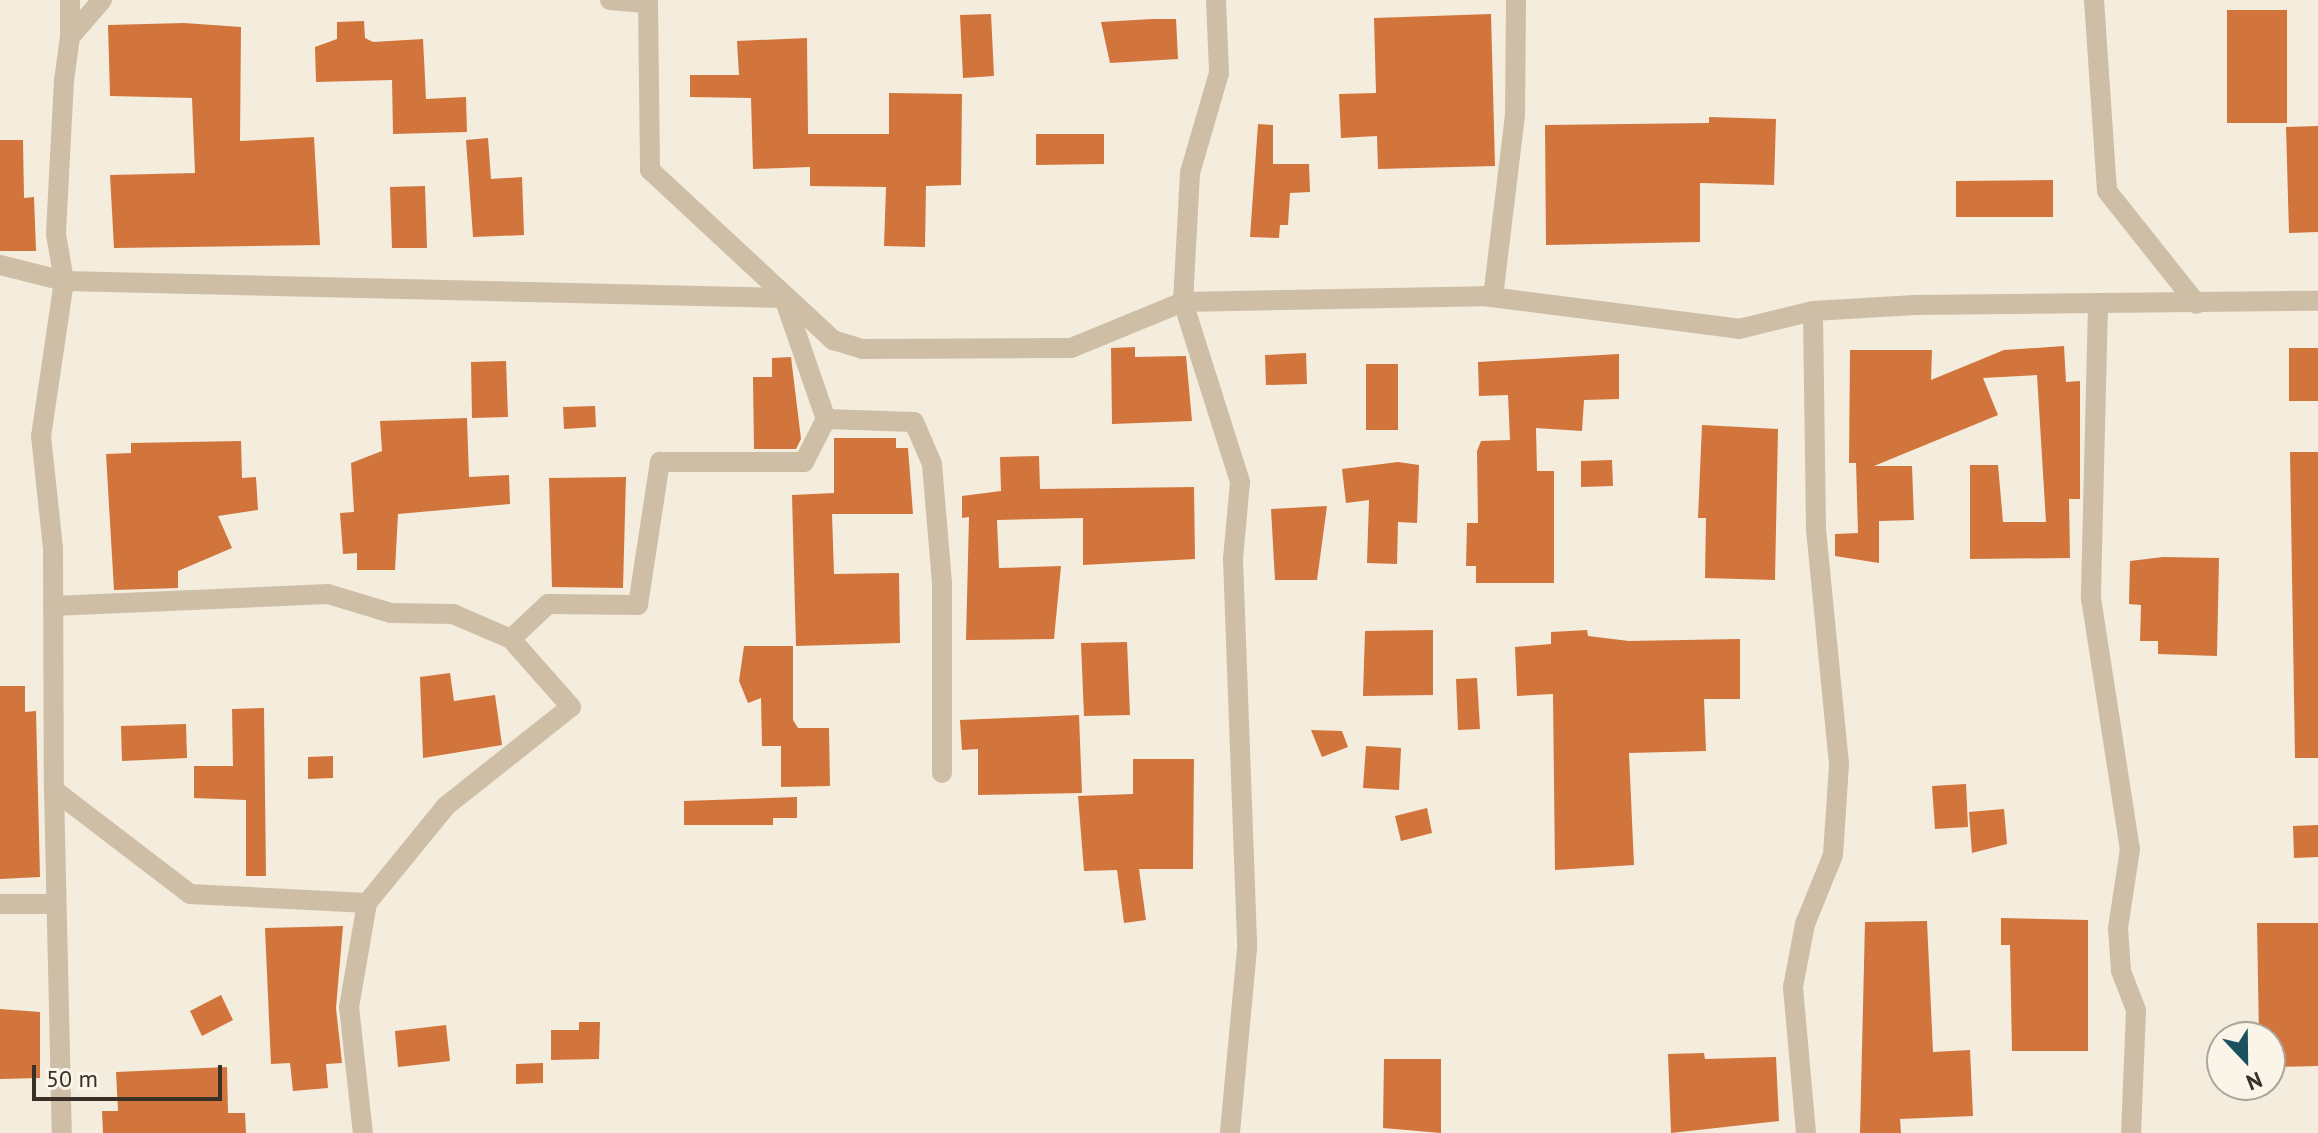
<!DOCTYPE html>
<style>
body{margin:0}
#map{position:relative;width:2318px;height:1133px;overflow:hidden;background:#f4ecdc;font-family:"PT Sans",sans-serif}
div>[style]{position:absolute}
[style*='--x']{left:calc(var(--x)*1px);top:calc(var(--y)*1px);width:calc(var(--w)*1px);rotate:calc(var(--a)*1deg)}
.building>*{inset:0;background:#d1753d}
.street>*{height:20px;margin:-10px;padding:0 10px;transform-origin:10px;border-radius:10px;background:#cebea6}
span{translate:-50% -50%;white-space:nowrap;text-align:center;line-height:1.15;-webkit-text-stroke:7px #fbf5e9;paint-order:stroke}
.north{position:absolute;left:2206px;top:1021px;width:80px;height:80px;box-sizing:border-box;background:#fbf5e9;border:2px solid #ada69c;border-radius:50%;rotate:158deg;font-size:22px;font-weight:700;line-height:32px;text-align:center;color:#393028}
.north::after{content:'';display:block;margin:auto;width:28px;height:36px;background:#19515f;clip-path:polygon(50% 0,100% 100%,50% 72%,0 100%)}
.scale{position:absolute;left:32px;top:1065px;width:190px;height:36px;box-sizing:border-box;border:4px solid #393028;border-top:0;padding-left:10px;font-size:24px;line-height:28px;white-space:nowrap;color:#393028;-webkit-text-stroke:6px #fbf5e9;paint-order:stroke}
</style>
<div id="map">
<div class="building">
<i style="clip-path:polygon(2227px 10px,2287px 10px,2287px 123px,2227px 123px)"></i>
<i style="clip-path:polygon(991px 14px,994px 76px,963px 78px,960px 15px)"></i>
<i style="clip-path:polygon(1491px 14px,1495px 166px,1378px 169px,1377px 136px,1341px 138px,1339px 94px,1376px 93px,1374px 18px)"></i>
<i style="clip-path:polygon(1152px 19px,1176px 19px,1178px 59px,1110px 63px,1101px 22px)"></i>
<i style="clip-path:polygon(364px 21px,365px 38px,373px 42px,423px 39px,426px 99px,466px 97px,467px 132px,393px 134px,392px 80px,316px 82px,315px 47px,337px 39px,337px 22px)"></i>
<i style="clip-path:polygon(184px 23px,241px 27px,240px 141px,314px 137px,320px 245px,114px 248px,110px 175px,195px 173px,192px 98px,110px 96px,108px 25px)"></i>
<i style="clip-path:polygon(807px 38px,808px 134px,889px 134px,889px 93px,962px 94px,961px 185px,926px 186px,925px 247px,884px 246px,886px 187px,810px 186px,810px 167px,753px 169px,751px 98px,690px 97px,690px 75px,739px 75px,737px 41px)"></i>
<i style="clip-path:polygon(1709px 117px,1776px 119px,1774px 185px,1700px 183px,1700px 242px,1546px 245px,1545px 125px,1709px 123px)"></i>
<i style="clip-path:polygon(1258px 124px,1273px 125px,1273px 164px,1309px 164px,1310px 192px,1290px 193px,1288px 225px,1280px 225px,1279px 238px,1250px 237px)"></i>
<i style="clip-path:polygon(2318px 126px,2318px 232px,2289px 233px,2286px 127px)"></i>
<i style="clip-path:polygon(1036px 134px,1104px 134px,1104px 164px,1036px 165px)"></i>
<i style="clip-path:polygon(488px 138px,491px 179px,522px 177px,524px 235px,473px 237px,466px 140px)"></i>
<i style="clip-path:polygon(0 140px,23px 140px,24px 198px,34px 197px,36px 251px,0 251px)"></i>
<i style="clip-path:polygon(2053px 180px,2053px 217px,1956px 217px,1956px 181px)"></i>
<i style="clip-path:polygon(425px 186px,427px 248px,392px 248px,390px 187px)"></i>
<i style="clip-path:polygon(2064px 346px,2066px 382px,2080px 381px,2080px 499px,2069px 499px,2070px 558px,1970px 559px,1970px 465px,1998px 465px,2003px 522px,2046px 522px,2037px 375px,1983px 378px,1998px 415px,1874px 466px,1912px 466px,1914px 520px,1879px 521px,1879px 563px,1835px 556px,1835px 534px,1858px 533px,1856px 463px,1849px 463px,1850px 350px,1932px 350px,1931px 380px,2004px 350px)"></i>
<i style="clip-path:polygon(1135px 347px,1135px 357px,1186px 356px,1192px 421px,1112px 424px,1111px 348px)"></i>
<i style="clip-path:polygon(2289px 348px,2318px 348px,2318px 401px,2289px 401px)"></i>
<i style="clip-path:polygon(1306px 353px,1307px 384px,1266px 385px,1265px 355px)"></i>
<i style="clip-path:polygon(1619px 354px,1619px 399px,1584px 400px,1582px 431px,1536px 428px,1537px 471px,1554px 471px,1554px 583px,1476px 583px,1476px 566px,1466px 566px,1467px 523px,1478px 523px,1477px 451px,1481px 441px,1510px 440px,1508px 395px,1479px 396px,1478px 362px)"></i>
<i style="clip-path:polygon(791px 357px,801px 439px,796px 449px,754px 449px,753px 377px,772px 377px,772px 358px)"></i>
<i style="clip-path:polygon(506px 361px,508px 417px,472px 418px,471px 362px)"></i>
<i style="clip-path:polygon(1366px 364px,1398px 364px,1398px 430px,1366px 430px)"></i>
<i style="clip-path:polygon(595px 406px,596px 427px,564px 429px,563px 407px)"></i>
<i style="clip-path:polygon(467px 418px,469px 477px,509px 475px,510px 504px,398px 514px,395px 570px,357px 570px,357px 553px,343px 554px,340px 513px,354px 512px,351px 463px,382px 451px,380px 421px)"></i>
<i style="clip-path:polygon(1702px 425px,1778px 429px,1775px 580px,1705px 578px,1706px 518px,1698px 518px)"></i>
<i style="clip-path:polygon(834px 438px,896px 438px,896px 448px,908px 448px,913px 514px,832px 514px,834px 574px,899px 573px,900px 643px,796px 646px,792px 495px,834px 493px)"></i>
<i style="clip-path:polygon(241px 441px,242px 478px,256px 477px,258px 510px,218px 516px,232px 548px,178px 571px,178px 588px,114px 590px,106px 454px,131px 453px,131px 443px)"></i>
<i style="clip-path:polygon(2290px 452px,2318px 452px,2318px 758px,2295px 758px)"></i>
<i style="clip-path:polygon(1039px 456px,1040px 489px,1194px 487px,1195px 559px,1083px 565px,1083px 518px,997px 520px,999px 568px,1061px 566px,1054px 639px,966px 640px,969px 517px,962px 518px,962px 496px,1001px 491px,1000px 457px)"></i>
<i style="clip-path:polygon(1612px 460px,1613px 486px,1581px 487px,1581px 461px)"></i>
<i style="clip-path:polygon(1398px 462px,1419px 465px,1417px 523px,1398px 522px,1397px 564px,1367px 563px,1369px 500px,1346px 503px,1342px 469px)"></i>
<i style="clip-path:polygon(626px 477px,623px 588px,552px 587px,549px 478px)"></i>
<i style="clip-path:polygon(1327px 506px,1317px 580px,1275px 580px,1271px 509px)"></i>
<i style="clip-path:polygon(2163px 557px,2219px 558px,2217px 656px,2158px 654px,2158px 641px,2140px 641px,2141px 605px,2129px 604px,2130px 561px)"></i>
<i style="clip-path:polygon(1433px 630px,1433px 695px,1363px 696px,1365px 631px)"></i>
<i style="clip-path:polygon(1587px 630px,1588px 636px,1629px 641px,1740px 639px,1740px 699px,1704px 699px,1706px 751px,1629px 753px,1634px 865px,1555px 870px,1553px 694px,1517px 696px,1515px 647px,1551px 644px,1551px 632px)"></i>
<i style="clip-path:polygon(1127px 642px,1130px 715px,1084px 716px,1081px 643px)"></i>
<i style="clip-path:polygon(744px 646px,793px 646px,793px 720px,798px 728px,829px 728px,830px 786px,781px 787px,781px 746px,762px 746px,761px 698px,748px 703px,739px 681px)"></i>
<i style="clip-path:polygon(450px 673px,454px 701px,495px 695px,502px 745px,423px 758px,420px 677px)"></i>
<i style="clip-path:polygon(1477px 678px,1480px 729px,1458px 730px,1456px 679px)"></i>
<i style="clip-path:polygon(0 686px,25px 686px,25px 712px,36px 711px,40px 877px,0 879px)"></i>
<i style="clip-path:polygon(264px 708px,266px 876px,246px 876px,246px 800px,194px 798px,194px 766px,233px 766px,232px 709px)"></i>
<i style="clip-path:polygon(1079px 715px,1082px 793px,978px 795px,978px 749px,962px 750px,960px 720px)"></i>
<i style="clip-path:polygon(186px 724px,187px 758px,122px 761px,121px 726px)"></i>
<i style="clip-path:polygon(1311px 730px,1342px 731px,1348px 747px,1322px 757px)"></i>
<i style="clip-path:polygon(1366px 746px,1401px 748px,1399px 790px,1363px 788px)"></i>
<i style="clip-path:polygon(333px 756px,333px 778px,308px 779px,308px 757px)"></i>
<i style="clip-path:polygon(1133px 759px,1194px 759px,1193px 869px,1139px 869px,1146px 920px,1124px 923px,1117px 870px,1084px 871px,1078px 796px,1133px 794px)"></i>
<i style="clip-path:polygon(1966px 784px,1968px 827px,1935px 829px,1932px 786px)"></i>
<i style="clip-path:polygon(797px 797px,797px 818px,773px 818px,773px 825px,684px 825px,684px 801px)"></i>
<i style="clip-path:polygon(1427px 808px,1432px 833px,1401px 841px,1395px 816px)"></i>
<i style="clip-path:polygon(2004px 809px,2007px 844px,1972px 853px,1969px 812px)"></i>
<i style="clip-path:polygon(2318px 825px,2318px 857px,2294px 858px,2293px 826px)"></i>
<i style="clip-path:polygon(2001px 918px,2088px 920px,2088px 1051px,2012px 1051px,2010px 945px,2001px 945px)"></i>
<i style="clip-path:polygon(1927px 921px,1933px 1052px,1970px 1050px,1973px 1116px,1900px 1119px,1901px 1133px,1860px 1133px,1865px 922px)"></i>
<i style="clip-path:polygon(2257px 923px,2318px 923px,2318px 1066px,2270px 1067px,2270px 1037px,2259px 1037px)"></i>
<i style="clip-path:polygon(343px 926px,336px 1008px,342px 1063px,326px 1064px,328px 1088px,293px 1091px,290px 1063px,271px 1064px,265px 928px)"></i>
<i style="clip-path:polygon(221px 995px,233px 1020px,202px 1036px,190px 1011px)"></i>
<i style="clip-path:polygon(0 1009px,40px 1012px,40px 1078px,0 1079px)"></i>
<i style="clip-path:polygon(579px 1022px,600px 1022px,599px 1059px,551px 1060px,551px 1030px,579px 1030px)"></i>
<i style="clip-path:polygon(446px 1025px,450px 1061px,398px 1067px,395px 1031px)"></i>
<i style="clip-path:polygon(1704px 1053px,1705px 1059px,1776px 1057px,1779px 1121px,1671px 1133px,1668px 1054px)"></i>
<i style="clip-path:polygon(1384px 1059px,1441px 1059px,1441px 1133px,1383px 1128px)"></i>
<i style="clip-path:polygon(543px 1063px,543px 1083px,516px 1084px,516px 1064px)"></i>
<i style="clip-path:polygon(227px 1067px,228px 1113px,245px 1113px,246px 1133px,103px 1133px,102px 1111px,118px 1111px,116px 1072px)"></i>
</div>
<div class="street">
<i style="--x:102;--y:0;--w:49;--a:130.9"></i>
<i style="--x:70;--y:37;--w:43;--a:97.9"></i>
<i style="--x:64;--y:80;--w:154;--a:93"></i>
<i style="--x:56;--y:234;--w:48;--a:80.3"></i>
<i style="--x:64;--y:281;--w:157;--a:98.4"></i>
<i style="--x:41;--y:436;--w:113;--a:83.9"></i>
<i style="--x:53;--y:548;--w:242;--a:89.8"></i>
<i style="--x:54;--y:790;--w:171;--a:37.4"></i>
<i style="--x:190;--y:894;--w:177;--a:2.9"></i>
<i style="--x:367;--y:903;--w:106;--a:99.8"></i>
<i style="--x:349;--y:1007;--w:127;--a:83.7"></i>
<i style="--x:610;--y:0;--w:38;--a:5"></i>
<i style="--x:648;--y:3;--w:167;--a:89.3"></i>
<i style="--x:650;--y:170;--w:250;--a:42.9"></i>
<i style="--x:833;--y:340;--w:30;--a:17"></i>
<i style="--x:862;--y:349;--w:209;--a:-0.3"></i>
<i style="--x:1071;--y:348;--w:121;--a:-22.3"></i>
<i style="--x:1183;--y:302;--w:300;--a:-1.1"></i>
<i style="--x:1483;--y:296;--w:258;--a:7.3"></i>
<i style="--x:1739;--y:329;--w:76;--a:-13.7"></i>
<i style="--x:1813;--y:311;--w:102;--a:-3.4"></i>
<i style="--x:1915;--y:305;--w:403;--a:-0.6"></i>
<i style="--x:1216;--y:0;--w:73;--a:87.6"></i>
<i style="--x:1219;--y:73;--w:104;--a:106.2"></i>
<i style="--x:1190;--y:173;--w:129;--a:93.1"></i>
<i style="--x:1183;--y:302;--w:189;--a:72.4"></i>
<i style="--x:1240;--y:482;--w:77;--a:95.2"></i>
<i style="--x:1233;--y:559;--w:390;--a:87.9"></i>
<i style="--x:1247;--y:949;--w:185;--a:95.3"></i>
<i style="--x:2094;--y:0;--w:191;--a:86.1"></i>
<i style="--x:2107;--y:191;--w:144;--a:51.5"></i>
<i style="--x:70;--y:37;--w:37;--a:-90"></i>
<i style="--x:0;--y:265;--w:66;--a:14"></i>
<i style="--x:64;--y:281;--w:720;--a:1.35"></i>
<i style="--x:784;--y:298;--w:128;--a:70.9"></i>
<i style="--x:826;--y:419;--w:88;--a:2"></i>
<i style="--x:914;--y:422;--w:46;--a:66.8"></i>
<i style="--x:932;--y:464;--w:119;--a:85.2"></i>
<i style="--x:942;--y:583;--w:190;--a:90"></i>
<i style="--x:1493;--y:297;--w:183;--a:-83.1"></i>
<i style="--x:1515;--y:115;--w:115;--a:-89.5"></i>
<i style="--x:2098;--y:305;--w:293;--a:91.4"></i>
<i style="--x:2091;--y:598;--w:254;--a:81.2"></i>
<i style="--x:2130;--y:849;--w:80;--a:98.6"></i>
<i style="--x:2118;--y:928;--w:43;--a:86"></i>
<i style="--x:2121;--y:971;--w:42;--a:69"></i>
<i style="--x:2136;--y:1010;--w:123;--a:92.3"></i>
<i style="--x:53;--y:606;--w:275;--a:-2.5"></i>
<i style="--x:328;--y:594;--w:66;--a:16.8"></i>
<i style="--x:391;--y:613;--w:62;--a:0.9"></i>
<i style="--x:453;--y:614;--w:63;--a:23.3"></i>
<i style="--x:54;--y:790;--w:343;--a:88.7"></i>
<i style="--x:367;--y:903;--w:125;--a:-50.8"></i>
<i style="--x:446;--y:806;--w:159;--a:-38.4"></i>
<i style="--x:571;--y:707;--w:91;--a:-131.4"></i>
<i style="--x:511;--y:639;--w:51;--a:-43.4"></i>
<i style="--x:548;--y:604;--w:90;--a:0.6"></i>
<i style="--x:638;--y:605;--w:145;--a:-81.3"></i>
<i style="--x:660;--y:462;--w:144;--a:0"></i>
<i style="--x:804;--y:462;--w:48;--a:-62.9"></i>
<i style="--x:0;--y:904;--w:54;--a:0"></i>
<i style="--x:1806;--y:1133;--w:147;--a:-95.1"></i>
<i style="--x:1793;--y:987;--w:64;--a:-79.2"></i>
<i style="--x:1805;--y:924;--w:74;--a:-67.9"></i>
<i style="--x:1833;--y:855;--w:91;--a:-86.2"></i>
<i style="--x:1839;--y:764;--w:236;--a:-95.6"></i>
<i style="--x:1816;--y:529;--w:218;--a:-90.8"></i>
</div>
<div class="north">N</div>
<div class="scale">50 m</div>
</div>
